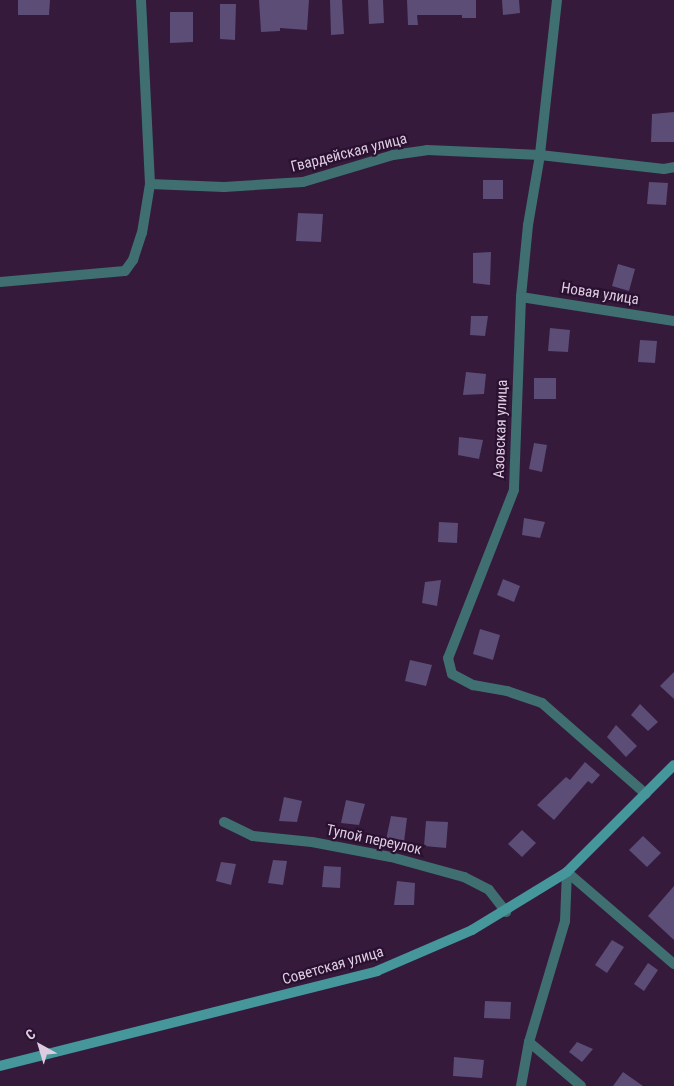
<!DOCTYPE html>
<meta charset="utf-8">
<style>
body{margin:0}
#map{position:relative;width:674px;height:1086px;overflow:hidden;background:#351a3b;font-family:"Roboto Condensed",sans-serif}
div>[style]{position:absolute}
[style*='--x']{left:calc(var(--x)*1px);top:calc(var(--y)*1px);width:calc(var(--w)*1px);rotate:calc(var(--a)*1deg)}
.building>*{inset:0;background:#5b4d75}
.street>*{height:10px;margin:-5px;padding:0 5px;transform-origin:5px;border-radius:5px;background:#3f6f71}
.secondary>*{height:10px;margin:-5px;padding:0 5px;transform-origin:5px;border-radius:5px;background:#46979c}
span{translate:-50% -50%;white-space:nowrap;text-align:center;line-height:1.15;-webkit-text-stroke:4.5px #2b1131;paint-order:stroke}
.street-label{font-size:15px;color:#ddcce0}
.north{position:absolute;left:15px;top:1021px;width:50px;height:50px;-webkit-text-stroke:4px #2b1131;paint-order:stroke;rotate:321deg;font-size:14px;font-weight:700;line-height:20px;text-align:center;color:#ddcce0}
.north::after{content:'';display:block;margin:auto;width:18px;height:22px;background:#ddcce0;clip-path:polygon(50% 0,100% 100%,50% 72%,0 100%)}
</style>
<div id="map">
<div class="building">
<i style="clip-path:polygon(18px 0,50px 0,49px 15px,18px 15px)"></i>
<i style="clip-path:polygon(259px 0,309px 0,307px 30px,280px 28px,280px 31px,261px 32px)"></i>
<i style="clip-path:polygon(330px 0,342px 0,344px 34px,331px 35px)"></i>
<i style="clip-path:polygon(368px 0,383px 0,384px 23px,369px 24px)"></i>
<i style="clip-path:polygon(407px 0,476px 0,476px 18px,462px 18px,462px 15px,417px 15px,418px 25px,408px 25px)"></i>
<i style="clip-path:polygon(502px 0,519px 0,520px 13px,503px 15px)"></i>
<i style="clip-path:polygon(220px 4px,236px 4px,235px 40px,220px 39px)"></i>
<i style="clip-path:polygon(170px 12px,193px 12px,193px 42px,170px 43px)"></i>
<i style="clip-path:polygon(674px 112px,674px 142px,651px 142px,652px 114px)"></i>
<i style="clip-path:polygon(483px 180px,503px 180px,503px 199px,483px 199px)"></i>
<i style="clip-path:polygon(649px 182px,668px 183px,666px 205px,647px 204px)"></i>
<i style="clip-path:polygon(298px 213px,323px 214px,321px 242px,296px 241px)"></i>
<i style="clip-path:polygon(491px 252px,490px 285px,473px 283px,473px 253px)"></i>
<i style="clip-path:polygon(618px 264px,635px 269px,629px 291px,612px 286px)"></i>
<i style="clip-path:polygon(471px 316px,488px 316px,485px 336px,470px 335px)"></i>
<i style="clip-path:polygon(550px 328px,570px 330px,568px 352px,548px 351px)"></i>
<i style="clip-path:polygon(640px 340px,657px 341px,655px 363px,638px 362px)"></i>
<i style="clip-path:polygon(466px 372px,486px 374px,484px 394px,463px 395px)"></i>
<i style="clip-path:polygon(534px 378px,556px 378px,556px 399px,534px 399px)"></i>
<i style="clip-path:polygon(459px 437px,483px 440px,479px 459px,458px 455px)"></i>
<i style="clip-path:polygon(534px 443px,547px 445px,542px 472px,529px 469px)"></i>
<i style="clip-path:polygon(524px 518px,545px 522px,540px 538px,522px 535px)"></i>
<i style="clip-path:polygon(439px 522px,458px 523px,457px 543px,438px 542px)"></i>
<i style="clip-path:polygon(503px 579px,520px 586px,514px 602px,497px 595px)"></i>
<i style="clip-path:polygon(441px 580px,437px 606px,422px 603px,425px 582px)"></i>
<i style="clip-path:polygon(480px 629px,500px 635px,493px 660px,473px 654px)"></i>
<i style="clip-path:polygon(410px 660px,432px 665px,426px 686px,405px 681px)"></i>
<i style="clip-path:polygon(674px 672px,674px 699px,660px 686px)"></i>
<i style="clip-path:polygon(640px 704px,658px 722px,648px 731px,631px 715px)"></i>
<i style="clip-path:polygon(616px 725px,637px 746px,626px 757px,607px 737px)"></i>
<i style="clip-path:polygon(585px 762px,600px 775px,592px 784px,588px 781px,554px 820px,537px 805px,566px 777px,570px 780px)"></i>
<i style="clip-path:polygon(284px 797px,302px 801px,297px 822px,279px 821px)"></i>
<i style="clip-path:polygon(346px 800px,365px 804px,359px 825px,341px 823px)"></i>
<i style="clip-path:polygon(391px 816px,407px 818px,404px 842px,386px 840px)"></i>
<i style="clip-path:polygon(426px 821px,448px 822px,446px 848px,424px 846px)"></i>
<i style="clip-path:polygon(522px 830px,536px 843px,522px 857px,508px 844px)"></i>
<i style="clip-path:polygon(643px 836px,661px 853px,647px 867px,629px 850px)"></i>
<i style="clip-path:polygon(273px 860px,287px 861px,283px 885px,268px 883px)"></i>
<i style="clip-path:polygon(221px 862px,236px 864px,231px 885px,216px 881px)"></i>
<i style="clip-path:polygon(324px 866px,341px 867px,340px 888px,322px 887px)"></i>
<i style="clip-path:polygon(397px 881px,415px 883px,414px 905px,394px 905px)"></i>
<i style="clip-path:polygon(674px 886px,674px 940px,648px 916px)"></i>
<i style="clip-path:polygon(612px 940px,624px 947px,607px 973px,595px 965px)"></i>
<i style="clip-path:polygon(648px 963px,658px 970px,644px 991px,634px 984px)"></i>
<i style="clip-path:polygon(485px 1001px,511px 1002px,510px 1019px,484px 1018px)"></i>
<i style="clip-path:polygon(577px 1042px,593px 1049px,582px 1062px,569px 1052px)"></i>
<i style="clip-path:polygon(454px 1057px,484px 1060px,482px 1078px,453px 1076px)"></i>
<i style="clip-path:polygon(623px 1072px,643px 1086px,613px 1086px)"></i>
</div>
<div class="street">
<i style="--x:557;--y:0;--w:156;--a:96.3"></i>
<i style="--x:540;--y:155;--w:71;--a:99.7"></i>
<i style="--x:528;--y:225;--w:72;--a:95.6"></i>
<i style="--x:521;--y:297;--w:193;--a:92.1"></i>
<i style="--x:514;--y:490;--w:180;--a:111.4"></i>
<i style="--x:448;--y:658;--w:16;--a:76"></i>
<i style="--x:452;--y:674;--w:24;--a:28"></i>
<i style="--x:473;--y:685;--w:35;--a:10"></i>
<i style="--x:507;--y:691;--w:37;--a:19"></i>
<i style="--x:542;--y:703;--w:138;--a:41.2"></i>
<i style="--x:150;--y:184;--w:74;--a:2.3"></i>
<i style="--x:224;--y:187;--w:79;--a:-3.6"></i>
<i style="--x:303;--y:182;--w:94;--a:-16.7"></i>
<i style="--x:393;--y:155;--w:34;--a:-8"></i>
<i style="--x:427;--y:150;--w:113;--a:2.5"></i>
<i style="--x:540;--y:155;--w:125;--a:6.4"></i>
<i style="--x:664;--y:169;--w:10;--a:-11"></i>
<i style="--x:0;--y:282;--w:125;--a:-5"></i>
<i style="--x:125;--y:271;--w:14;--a:-54"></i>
<i style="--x:133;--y:260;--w:28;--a:-72"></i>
<i style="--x:142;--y:233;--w:50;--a:-80.7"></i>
<i style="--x:150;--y:184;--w:184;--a:-92.8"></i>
<i style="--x:521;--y:297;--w:155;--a:8.9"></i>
<i style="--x:224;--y:822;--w:32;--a:26"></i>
<i style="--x:253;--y:836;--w:59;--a:5.8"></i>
<i style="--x:312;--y:842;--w:80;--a:10.8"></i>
<i style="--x:391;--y:857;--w:76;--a:15.3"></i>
<i style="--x:464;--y:877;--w:28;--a:27"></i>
<i style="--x:489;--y:890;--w:28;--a:52"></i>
<i style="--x:567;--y:872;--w:141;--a:40.7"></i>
<i style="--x:529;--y:1042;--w:68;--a:40.2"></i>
<i style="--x:521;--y:1086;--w:45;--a:-79.7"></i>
<i style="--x:529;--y:1042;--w:126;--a:-73.4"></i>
<i style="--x:565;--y:921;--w:49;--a:-87.7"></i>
</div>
<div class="secondary">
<i style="--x:0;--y:1066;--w:389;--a:-14.1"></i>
<i style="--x:377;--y:971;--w:103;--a:-23.3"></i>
<i style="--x:472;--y:930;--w:111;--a:-31.4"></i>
<i style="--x:567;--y:872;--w:151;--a:-45"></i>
</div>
<div class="street-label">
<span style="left:349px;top:153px;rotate:-14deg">Гвардейская улица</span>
<span style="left:600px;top:294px;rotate:9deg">Новая улица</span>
<span style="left:501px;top:429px;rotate:-88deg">Азовская улица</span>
<span style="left:374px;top:840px;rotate:12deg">Тупой переулок</span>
<span style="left:333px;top:966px;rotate:-16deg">Советская улица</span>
</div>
<div class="north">С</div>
</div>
